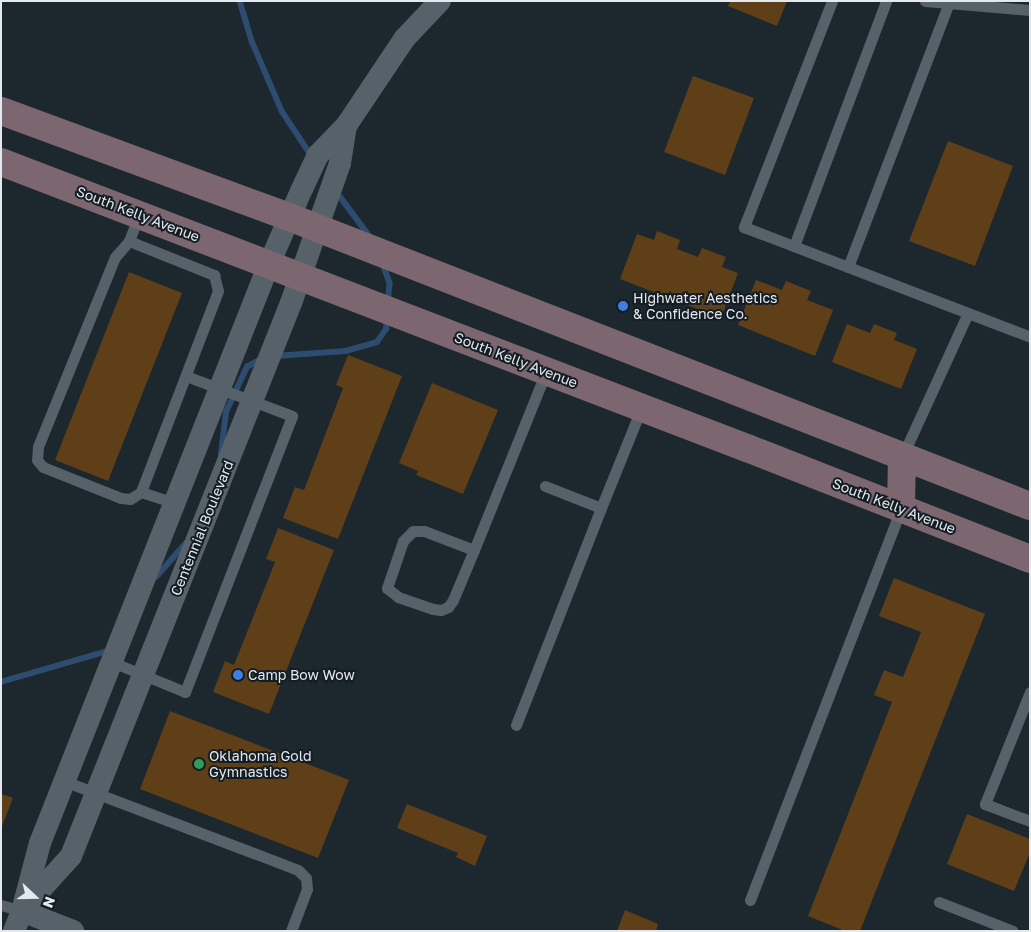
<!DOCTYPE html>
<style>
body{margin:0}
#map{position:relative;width:1031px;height:932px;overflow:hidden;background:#1d272e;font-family:"Golos Text",sans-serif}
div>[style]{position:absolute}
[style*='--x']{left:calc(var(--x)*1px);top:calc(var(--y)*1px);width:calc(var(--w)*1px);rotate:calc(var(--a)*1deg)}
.stream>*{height:5.5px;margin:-2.75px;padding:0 2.75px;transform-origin:2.75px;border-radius:2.75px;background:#2d4c6f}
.building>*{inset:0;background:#5e3f18}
.service>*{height:11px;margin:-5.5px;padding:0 5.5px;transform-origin:5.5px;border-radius:5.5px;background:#566169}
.minor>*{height:22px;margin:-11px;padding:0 11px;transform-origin:11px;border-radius:11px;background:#566169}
.secondary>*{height:28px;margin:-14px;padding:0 14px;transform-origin:14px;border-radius:14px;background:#7c6670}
.dots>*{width:14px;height:14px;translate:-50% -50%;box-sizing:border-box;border:2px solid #141d24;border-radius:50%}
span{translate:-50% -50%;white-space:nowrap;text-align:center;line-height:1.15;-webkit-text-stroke:4px #141d24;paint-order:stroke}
.street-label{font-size:14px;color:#e3e9ef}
.poi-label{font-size:14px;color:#e3e9ef}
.left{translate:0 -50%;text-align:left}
.frame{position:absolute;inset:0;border:2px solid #e3e9ef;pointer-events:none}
.north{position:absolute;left:10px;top:872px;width:50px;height:50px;-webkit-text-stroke:4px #141d24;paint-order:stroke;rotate:111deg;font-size:14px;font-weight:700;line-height:20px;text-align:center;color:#e3e9ef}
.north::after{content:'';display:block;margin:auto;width:18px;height:22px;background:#e3e9ef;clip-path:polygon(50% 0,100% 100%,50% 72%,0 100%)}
</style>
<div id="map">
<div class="stream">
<i style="--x:240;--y:1;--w:42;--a:73.3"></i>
<i style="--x:252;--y:41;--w:76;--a:66.8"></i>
<i style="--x:282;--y:111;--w:53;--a:56.6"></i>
<i style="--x:336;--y:191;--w:59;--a:53.3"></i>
<i style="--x:383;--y:264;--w:20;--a:70"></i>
<i style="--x:390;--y:283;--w:21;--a:95"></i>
<i style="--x:275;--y:356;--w:71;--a:-4"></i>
<i style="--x:346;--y:351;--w:32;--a:-16"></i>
<i style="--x:377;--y:342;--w:16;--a:-55"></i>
<i style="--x:386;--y:329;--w:11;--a:-85"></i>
<i style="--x:221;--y:454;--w:42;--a:-83.2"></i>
<i style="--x:226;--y:412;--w:50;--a:-65"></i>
<i style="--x:247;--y:367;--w:16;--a:-30"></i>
<i style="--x:156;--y:577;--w:45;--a:-48.6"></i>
<i style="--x:1;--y:682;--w:111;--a:-16.2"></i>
</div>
<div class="building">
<i style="clip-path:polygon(730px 1px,787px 1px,777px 26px,728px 6px)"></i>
<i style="clip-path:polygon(693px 76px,754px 98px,725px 175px,664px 152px)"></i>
<i style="clip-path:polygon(948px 141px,1013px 166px,975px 266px,909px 241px)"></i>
<i style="clip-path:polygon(657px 231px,680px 240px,677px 249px,698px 257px,702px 248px,726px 257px,722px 267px,738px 273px,721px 318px,620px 279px,637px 234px,654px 240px)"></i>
<i style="clip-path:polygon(129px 272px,182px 293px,108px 481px,55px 460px)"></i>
<i style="clip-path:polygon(756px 280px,782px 290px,786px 281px,811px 291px,807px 300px,833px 310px,815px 356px,738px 325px)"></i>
<i style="clip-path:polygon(847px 324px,870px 333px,874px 324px,897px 333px,894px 340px,917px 349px,901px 389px,832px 362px)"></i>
<i style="clip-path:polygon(348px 355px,402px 376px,338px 539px,283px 518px,295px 487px,304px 490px,343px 388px,336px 385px)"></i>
<i style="clip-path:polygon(432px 383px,498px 410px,463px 494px,416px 475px,418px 471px,399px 463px)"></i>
<i style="clip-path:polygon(278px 528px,334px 550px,269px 714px,213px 692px,225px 661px,234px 665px,275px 562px,266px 559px)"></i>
<i style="clip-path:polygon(894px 578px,985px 614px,860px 931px,845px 931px,808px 916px,892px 702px,874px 695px,884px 670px,903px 677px,921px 632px,879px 616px)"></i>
<i style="clip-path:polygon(170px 711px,349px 780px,318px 858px,140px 789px)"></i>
<i style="clip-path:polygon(1px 794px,13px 798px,1px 829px)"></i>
<i style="clip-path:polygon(407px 804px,487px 836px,475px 866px,456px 857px,458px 853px,397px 828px)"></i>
<i style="clip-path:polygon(967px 814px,1030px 839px,1030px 852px,1014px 891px,947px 864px)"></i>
<i style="clip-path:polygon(625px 910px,658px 924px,656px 931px,617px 931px)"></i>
</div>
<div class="service">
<i style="--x:832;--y:1;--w:243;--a:111.3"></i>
<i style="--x:744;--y:227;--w:306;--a:21"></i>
<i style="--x:925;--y:1;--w:105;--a:4.9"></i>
<i style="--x:139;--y:215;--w:28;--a:111"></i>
<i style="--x:129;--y:241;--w:21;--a:131"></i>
<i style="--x:115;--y:257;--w:205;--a:112.1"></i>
<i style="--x:38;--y:447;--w:13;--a:94"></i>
<i style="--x:37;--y:460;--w:9;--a:49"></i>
<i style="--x:43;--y:467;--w:84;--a:21.7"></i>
<i style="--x:121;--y:498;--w:9;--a:6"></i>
<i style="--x:130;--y:499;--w:13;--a:-32"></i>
<i style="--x:141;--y:492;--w:36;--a:18"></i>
<i style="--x:129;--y:241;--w:92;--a:21.8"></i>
<i style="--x:214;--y:275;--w:16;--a:76"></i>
<i style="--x:218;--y:291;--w:215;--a:111"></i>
<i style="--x:794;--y:246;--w:262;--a:-69.4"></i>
<i style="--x:848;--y:267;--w:283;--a:-69.1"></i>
<i style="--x:902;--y:457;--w:158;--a:-65.4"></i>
<i style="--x:545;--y:486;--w:60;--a:21.4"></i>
<i style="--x:601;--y:508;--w:107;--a:-68"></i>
<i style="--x:474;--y:550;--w:53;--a:-159.2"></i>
<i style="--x:424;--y:531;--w:11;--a:180"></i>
<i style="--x:413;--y:531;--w:14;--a:135"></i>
<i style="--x:403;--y:541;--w:50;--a:108.8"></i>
<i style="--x:387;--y:588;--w:14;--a:39"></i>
<i style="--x:398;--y:597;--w:37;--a:19"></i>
<i style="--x:433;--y:609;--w:8;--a:7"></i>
<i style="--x:441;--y:610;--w:8;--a:-23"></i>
<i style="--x:448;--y:607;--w:9;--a:-54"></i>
<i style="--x:453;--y:600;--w:54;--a:-67.2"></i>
<i style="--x:474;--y:550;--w:176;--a:-68"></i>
<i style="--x:540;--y:387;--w:16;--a:-68"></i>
<i style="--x:112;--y:662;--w:79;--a:22.3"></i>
<i style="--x:185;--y:692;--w:296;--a:-68.8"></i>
<i style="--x:292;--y:416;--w:113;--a:-159.3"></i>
<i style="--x:1030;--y:692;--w:121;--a:111.9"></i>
<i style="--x:985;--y:804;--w:48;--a:20.7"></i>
<i style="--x:516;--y:725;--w:233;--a:-68.6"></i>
<i style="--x:64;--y:781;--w:250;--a:20.8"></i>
<i style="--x:298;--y:870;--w:11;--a:45"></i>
<i style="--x:306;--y:878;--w:11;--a:85"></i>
<i style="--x:307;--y:889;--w:45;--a:110.9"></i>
<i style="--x:750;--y:900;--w:420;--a:-68.9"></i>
<i style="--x:939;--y:902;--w:79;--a:21.4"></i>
<i style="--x:1;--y:905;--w:22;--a:16"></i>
</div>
<div class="minor">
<i style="--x:24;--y:908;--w:70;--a:-47.9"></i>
<i style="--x:71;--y:856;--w:595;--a:-68.31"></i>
<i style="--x:291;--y:303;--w:148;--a:-70.7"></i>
<i style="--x:340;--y:163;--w:37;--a:-81"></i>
<i style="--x:22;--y:911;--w:55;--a:21.4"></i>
<i style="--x:14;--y:931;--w:22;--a:-68"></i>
<i style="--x:22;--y:911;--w:70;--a:-75.2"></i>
<i style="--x:40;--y:843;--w:623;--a:-68.42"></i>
<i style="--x:269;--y:264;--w:82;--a:-66.3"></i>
<i style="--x:302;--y:189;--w:38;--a:-65"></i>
<i style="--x:318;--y:155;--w:40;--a:-46"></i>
<i style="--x:346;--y:126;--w:106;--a:-56.2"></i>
<i style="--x:405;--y:38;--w:51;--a:-46.6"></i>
</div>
<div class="secondary">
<i style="--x:1;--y:111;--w:307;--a:20.2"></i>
<i style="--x:289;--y:217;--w:795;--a:21.31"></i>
<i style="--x:1;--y:162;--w:799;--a:20.98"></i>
<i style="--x:747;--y:448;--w:304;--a:21.4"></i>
<i style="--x:901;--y:508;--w:51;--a:-88.9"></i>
</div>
<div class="dots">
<i style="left:623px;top:306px;background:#3f7fe0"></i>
<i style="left:238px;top:675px;background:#3f7fe0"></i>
<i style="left:199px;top:764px;background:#2e9e5b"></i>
</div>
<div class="street-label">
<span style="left:138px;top:214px;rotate:21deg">South Kelly Avenue</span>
<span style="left:516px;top:360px;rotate:21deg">South Kelly Avenue</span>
<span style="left:894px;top:506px;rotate:21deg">South Kelly Avenue</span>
<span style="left:202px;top:528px;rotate:-68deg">Centennial Boulevard</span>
</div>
<div class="poi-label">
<span class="left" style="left:633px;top:306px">Highwater Aesthetics<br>&amp; Confidence Co.</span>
<span class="left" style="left:248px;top:675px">Camp Bow Wow</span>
<span class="left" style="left:209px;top:764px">Oklahoma Gold<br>Gymnastics</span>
</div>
<div class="frame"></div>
<div class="north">N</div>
</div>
